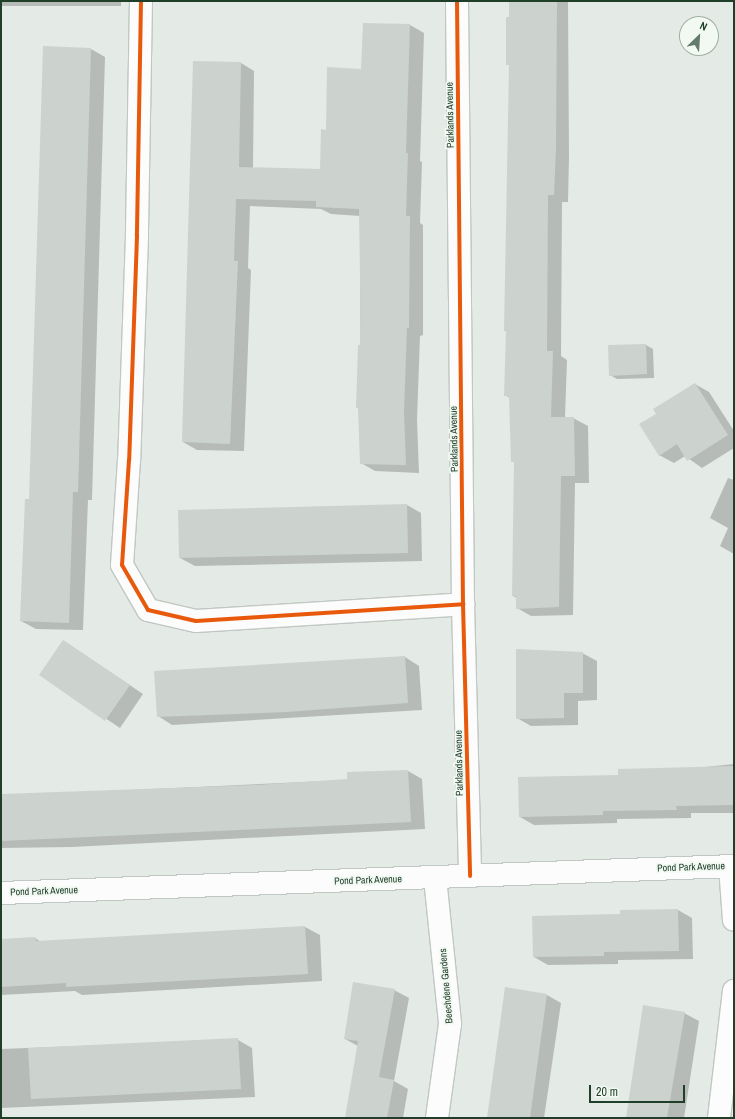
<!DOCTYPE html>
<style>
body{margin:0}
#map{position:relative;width:735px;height:1119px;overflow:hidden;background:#e4eae5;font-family:"Archivo Narrow",sans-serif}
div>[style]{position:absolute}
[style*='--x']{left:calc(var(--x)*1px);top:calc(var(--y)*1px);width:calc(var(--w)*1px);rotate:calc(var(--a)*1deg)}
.shadow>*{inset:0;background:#0003}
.building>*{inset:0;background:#ccd3ce}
.roads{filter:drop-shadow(1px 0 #c1c7c2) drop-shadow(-1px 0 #c1c7c2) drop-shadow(0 1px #c1c7c2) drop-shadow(0 -1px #c1c7c2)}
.minor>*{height:22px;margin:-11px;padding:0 11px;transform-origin:11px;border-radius:11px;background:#fbfcfb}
.cycleway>*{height:4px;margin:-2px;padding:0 2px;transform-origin:2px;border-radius:2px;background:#e8590c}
span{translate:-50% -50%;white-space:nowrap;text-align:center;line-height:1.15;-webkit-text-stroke:3.5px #f2f9f3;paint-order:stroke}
.street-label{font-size:10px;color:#203f29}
.frame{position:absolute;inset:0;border:2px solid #203f29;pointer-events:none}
.north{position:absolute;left:679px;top:16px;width:40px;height:40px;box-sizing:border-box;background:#f2f9f3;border:1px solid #9eafa2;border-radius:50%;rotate:25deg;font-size:11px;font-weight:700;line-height:16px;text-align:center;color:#203f29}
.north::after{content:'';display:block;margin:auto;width:14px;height:18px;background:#657b6b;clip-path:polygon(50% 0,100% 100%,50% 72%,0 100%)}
.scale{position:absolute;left:589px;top:1085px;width:96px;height:18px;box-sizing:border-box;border:2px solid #203f29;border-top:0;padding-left:5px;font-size:12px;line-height:14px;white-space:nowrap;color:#203f29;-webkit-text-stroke:3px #f2f9f3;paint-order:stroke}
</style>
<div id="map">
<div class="shadow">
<i style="clip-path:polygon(1px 1px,121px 1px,121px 6px,1px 6px)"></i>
<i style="clip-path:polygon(510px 1px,568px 1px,569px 157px,568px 202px,562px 202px,561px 356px,567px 360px,565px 418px,573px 418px,588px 426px,589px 483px,575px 483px,573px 615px,531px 616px,517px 608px,517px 598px,513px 596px,515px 463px,512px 461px,510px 398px,505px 395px,507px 332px,505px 331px,510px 66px,507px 64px)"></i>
<i style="clip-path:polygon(364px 24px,410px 25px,424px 33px,420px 161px,422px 162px,420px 223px,423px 225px,423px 335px,420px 336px,417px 420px,419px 473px,375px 471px,361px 463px,360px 216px,331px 214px,321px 209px,250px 206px,248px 268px,251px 270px,244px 451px,197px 450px,183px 442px,241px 63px,254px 71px,253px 168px,321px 170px,327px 131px,362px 70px)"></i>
<i style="clip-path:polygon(44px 47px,91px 49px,105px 57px,92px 500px,88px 500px,83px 630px,36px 629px,21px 621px,30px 500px)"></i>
<i style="clip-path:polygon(646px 345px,653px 349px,654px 378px,617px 379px,610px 375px)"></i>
<i style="clip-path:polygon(695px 384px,709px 392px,734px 431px,734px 448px,702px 468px,685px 456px,674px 463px,659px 455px,657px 414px)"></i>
<i style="clip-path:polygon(728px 478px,734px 480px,734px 554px,720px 546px,728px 528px,710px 518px)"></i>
<i style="clip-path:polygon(407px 505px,421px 513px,422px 561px,195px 566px,180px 558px)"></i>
<i style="clip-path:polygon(64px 641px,143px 694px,120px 728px,41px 675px)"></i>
<i style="clip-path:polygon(582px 653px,597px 661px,597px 700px,578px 701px,578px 725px,531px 726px,517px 718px)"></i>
<i style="clip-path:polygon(405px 657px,419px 666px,422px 710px,172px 725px,158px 716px)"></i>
<i style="clip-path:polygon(734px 764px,734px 813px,691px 813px,691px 818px,617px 819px,617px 823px,534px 825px,520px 817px,619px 776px)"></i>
<i style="clip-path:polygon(408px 771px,422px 779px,425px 829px,72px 847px,1px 848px,1px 796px,348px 780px)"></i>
<i style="clip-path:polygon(678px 910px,692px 918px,693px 959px,618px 960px,618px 964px,548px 965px,534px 957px)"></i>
<i style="clip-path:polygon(305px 927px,320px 935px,322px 981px,82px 995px,75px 991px,1px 995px,1px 940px,35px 938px,41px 942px)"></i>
<i style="clip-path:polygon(394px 990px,409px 998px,394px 1081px,408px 1089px,403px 1118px,347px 1118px,358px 1046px,345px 1039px)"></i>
<i style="clip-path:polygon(547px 995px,561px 1003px,544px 1118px,489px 1118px)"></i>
<i style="clip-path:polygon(684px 1013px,699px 1021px,684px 1118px,627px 1118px)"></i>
<i style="clip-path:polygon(238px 1040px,252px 1048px,255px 1097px,1px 1108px,1px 1049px)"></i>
</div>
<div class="building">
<i style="clip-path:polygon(509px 1px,557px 1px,556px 148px,554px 195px,548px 195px,547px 351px,553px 351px,551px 417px,574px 417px,575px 476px,561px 476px,559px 607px,516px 609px,516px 596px,512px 596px,514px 462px,511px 462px,509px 396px,504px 396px,506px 331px,504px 331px,509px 65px,506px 65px,506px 17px,509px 17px)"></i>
<i style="clip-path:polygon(363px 23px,410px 24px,406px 153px,408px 153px,406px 216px,410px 216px,409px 328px,407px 328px,404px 412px,406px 465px,360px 464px,358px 408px,356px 408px,358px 345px,361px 345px,359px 209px,316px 207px,316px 201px,236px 199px,234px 261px,238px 261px,230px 444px,182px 442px,193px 61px,241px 62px,239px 167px,320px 169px,321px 129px,326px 130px,327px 67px,361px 69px)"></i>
<i style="clip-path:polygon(43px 46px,91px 48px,78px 492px,73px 492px,69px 623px,20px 621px,25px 499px,29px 499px)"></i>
<i style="clip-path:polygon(646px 344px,647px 374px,609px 376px,608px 345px)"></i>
<i style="clip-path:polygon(695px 383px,728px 435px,687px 461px,677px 444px,659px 456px,639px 424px,656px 414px,653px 409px)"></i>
<i style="clip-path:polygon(407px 504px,408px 553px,179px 558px,178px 510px)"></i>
<i style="clip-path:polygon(63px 640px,130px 685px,105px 721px,39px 675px)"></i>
<i style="clip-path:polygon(516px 649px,583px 652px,583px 693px,564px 693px,564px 718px,516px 719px)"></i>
<i style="clip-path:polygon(405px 656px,408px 703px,286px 712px,157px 717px,154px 671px)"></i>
<i style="clip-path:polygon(734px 766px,734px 805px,676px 806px,677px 810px,603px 811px,603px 815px,519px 817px,518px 777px,618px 775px,618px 769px)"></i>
<i style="clip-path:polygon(408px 770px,411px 822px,1px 841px,1px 794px,257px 785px,347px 779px,347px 772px)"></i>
<i style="clip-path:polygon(678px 909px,679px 951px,604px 952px,604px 956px,533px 957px,532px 916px,620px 914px,620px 910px)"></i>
<i style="clip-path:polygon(305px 926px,308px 974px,66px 987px,66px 983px,1px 987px,1px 939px,35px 937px,36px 941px)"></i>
<i style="clip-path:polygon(353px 982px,395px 989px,379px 1077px,394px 1080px,387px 1118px,345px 1118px,358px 1041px,344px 1039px)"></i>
<i style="clip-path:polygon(505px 987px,547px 994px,530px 1118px,487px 1118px)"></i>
<i style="clip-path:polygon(643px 1005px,685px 1012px,667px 1118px,626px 1118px)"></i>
<i style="clip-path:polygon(238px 1038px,241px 1089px,31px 1099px,28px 1048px)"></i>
</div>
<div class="roads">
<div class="minor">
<i style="--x:141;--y:1;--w:235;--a:91"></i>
<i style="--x:137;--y:236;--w:224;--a:92"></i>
<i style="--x:129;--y:460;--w:105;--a:93.8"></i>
<i style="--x:122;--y:565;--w:52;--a:60"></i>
<i style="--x:148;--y:610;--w:49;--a:12.9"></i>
<i style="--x:196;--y:621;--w:268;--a:-3.6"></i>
<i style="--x:457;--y:1;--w:603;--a:89.43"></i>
<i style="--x:463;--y:604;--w:272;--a:88.5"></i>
<i style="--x:730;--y:866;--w:54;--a:85.8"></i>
<i style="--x:435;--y:878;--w:147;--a:84.1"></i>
<i style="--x:450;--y:1024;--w:95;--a:97.9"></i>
<i style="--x:1;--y:893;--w:733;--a:-2.11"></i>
<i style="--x:719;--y:1118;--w:128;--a:-83.3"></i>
</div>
</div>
<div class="cycleway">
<i style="--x:141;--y:1;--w:235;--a:91"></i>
<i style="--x:137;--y:236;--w:224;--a:92"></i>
<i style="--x:129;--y:460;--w:105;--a:93.8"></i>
<i style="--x:122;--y:565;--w:52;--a:60"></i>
<i style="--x:148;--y:610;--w:49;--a:12.9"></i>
<i style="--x:196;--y:621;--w:268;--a:-3.6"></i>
<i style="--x:457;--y:1;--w:603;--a:89.43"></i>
<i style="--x:463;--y:604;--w:272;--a:88.5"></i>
</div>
<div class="street-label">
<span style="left:450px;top:115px;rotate:-91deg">Parklands Avenue</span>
<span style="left:454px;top:439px;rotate:-91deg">Parklands Avenue</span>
<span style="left:459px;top:763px;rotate:-91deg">Parklands Avenue</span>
<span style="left:691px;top:867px;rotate:-2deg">Pond Park Avenue</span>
<span style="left:368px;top:880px;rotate:-2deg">Pond Park Avenue</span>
<span style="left:44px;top:891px;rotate:-2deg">Pond Park Avenue</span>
<span style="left:446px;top:986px;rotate:-95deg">Beechdene Gardens</span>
</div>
<div class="frame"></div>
<div class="north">N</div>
<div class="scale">20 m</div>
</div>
